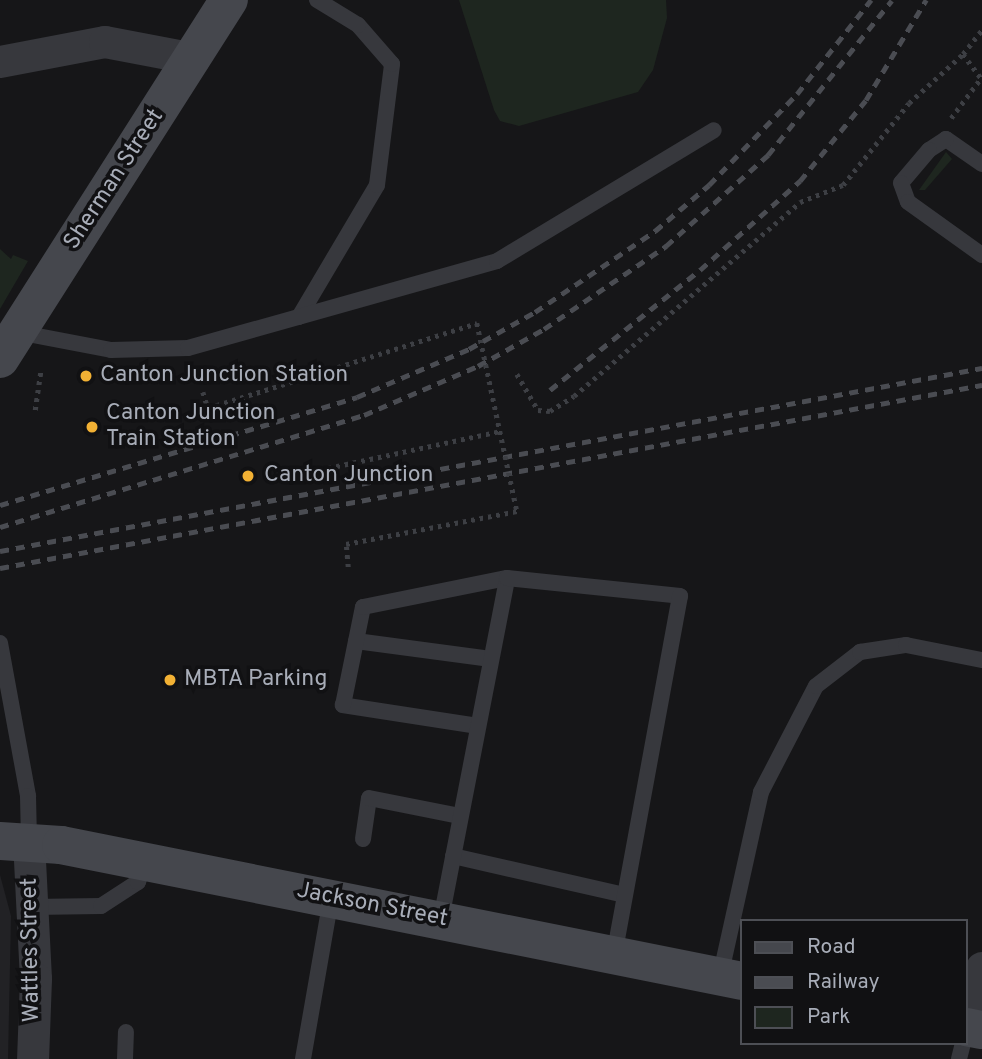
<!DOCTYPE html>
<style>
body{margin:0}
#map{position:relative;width:982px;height:1059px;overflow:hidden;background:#161618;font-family:Overpass,sans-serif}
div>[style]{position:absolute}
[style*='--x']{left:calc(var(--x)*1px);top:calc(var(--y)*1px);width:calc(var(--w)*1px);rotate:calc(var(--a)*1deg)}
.built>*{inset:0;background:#222225}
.green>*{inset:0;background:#1e261f}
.path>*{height:4.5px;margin-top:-2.25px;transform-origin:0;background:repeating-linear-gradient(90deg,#3d3f44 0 3.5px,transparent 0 8.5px)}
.lane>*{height:16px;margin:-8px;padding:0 8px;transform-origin:8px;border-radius:8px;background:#37383d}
.street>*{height:32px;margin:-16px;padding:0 16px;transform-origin:16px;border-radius:16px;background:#37383d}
.secondary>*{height:38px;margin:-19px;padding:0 19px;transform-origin:19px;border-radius:19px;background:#45474d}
.rail>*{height:5px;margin-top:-2.5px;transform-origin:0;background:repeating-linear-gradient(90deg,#4a4c52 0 9px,transparent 0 16px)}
.path-bridge>*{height:4.5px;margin-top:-2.25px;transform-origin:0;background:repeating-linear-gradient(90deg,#3d3f44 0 3.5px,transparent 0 8.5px)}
.dots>*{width:19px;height:19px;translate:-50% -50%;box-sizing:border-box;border:4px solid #111113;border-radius:50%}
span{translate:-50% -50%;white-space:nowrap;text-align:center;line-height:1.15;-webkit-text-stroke:7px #111113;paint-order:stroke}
.street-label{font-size:23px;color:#a8adb8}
.poi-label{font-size:23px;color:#a8adb8}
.left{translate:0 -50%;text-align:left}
.legend{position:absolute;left:740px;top:919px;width:228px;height:126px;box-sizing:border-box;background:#111113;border:2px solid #4d4f55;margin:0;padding:9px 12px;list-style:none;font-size:21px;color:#a8adb8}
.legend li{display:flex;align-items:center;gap:14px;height:35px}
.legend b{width:35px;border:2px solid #4d4f55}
</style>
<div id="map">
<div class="built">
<i style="clip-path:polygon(0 875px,11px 916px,8px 1059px,0 1059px)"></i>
</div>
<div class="green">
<i style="clip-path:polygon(459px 0,666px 0,667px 18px,653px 70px,638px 92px,519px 126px,500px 121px,494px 110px)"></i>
<i style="clip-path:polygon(946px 152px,952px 159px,925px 190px,919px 190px)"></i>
<i style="clip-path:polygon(0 249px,11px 259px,13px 255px,28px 261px,0 309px)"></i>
</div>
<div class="path">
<i style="--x:963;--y:54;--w:31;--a:-52"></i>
<i style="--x:951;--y:118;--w:50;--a:-53.1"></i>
<i style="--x:517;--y:374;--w:42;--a:59.7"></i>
<i style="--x:538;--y:410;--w:12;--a:5"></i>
<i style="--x:550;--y:411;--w:28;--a:-32"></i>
<i style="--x:574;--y:396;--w:298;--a:-40.6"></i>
<i style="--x:800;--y:202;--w:46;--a:-21.6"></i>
<i style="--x:843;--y:185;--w:105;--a:-51.2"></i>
<i style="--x:909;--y:103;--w:73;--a:-42.2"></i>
<i style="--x:963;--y:54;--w:31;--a:53"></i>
<i style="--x:203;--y:392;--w:17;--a:73"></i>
<i style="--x:208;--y:408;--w:282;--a:-17.5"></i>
<i style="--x:35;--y:410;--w:41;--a:-81.7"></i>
<i style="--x:328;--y:468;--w:176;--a:-12.1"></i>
<i style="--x:348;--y:567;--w:23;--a:-95"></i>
<i style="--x:346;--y:544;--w:174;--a:-10.9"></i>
</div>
<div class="lane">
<i style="--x:982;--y:164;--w:44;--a:-145.2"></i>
<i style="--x:946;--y:139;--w:20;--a:147"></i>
<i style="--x:929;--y:150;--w:43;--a:130.3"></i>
<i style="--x:901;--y:183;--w:20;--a:70"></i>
<i style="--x:908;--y:202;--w:91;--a:35.6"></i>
<i style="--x:299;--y:317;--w:153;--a:-59.4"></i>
<i style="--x:377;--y:185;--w:122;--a:-82.9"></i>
<i style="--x:392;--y:64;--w:52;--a:-131.1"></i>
<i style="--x:358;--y:25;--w:48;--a:-148.6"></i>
<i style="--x:17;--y:332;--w:96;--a:10.8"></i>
<i style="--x:111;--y:350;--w:77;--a:-1.5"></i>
<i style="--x:188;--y:348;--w:321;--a:-15.7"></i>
<i style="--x:497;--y:261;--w:253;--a:-31.1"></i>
<i style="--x:356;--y:641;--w:136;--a:7.6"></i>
<i style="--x:0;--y:643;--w:156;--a:79.6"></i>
<i style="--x:28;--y:796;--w:45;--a:88.7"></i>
<i style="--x:478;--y:726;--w:137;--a:-171.2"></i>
<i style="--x:343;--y:705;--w:100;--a:-78.5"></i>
<i style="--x:363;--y:607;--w:147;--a:-11.4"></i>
<i style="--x:363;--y:839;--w:41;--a:-81.7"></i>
<i style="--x:369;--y:798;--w:93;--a:11.2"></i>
<i style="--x:453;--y:856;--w:176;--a:12.8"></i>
<i style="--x:32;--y:907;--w:69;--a:-0.8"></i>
<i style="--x:101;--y:906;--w:44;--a:-33"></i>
<i style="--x:138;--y:882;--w:21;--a:-71"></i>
<i style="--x:441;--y:919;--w:347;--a:-79"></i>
<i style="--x:507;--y:578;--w:174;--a:5.9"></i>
<i style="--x:680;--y:596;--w:365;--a:100.4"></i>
<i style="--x:720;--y:977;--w:189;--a:-77.5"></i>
<i style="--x:761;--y:792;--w:119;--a:-62.6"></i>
<i style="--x:816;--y:686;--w:56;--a:-37.7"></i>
<i style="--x:860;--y:652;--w:47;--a:-8.7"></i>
<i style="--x:906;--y:645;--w:77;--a:11.2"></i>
<i style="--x:125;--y:1059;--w:27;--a:-88"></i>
<i style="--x:303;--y:1059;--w:163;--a:-80.1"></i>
<i style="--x:959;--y:1059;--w:16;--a:-76"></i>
</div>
<div class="street">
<i style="--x:0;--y:62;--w:107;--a:-10.8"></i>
<i style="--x:105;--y:42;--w:91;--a:10.8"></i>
<i style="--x:29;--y:841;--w:138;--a:87.1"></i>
<i style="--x:36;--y:979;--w:80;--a:92.1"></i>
<i style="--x:966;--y:1026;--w:60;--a:-74.6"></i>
</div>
<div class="secondary">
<i style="--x:0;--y:359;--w:426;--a:-57.5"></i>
<i style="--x:0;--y:841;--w:61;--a:3.8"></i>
<i style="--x:61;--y:845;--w:694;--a:11.29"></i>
<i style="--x:966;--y:1027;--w:16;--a:11"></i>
</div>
<div class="rail">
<i style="--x:550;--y:390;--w:192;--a:-38.7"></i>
<i style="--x:700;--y:270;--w:134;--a:-41.7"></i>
<i style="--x:800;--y:181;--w:104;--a:-50.8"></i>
<i style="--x:866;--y:100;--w:117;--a:-59"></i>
<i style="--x:0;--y:505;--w:373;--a:-16.8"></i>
<i style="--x:357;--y:397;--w:122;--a:-23.2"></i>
<i style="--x:469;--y:349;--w:76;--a:-29.3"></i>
<i style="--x:535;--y:312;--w:145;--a:-34"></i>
<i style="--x:655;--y:231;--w:71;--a:-40.4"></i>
<i style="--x:709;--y:185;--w:127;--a:-46"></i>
<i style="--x:797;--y:94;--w:120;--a:-51.8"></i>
<i style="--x:0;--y:527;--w:381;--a:-17.1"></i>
<i style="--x:364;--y:415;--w:124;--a:-23.3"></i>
<i style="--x:478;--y:366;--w:76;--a:-29.3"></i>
<i style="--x:544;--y:329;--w:148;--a:-34.2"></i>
<i style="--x:666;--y:246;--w:137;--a:-41.7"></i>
<i style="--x:768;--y:155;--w:198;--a:-51.3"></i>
<i style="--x:0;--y:551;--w:999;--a:-10.56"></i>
<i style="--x:0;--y:568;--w:999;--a:-10.56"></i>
</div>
<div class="path-bridge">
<i style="--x:477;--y:323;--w:192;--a:78"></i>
</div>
<div class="dots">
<i style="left:86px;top:376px;background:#f2b134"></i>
<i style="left:92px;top:427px;background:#f2b134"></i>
<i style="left:248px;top:476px;background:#f2b134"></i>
<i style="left:170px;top:680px;background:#f2b134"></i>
</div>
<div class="street-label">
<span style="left:115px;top:180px;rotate:-57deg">Sherman Street</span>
<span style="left:372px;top:906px;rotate:11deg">Jackson Street</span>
<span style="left:32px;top:950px;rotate:-91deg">Wattles Street</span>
</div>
<div class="poi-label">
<span class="left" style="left:100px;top:376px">Canton Junction Station</span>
<span class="left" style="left:106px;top:427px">Canton Junction<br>Train Station</span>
<span class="left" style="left:264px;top:476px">Canton Junction</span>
<span class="left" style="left:184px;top:680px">MBTA Parking</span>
</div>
<ul class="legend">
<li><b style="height:9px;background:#45474d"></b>Road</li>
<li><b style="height:9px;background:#4a4c52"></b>Railway</li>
<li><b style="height:19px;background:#1e261f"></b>Park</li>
</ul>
</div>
